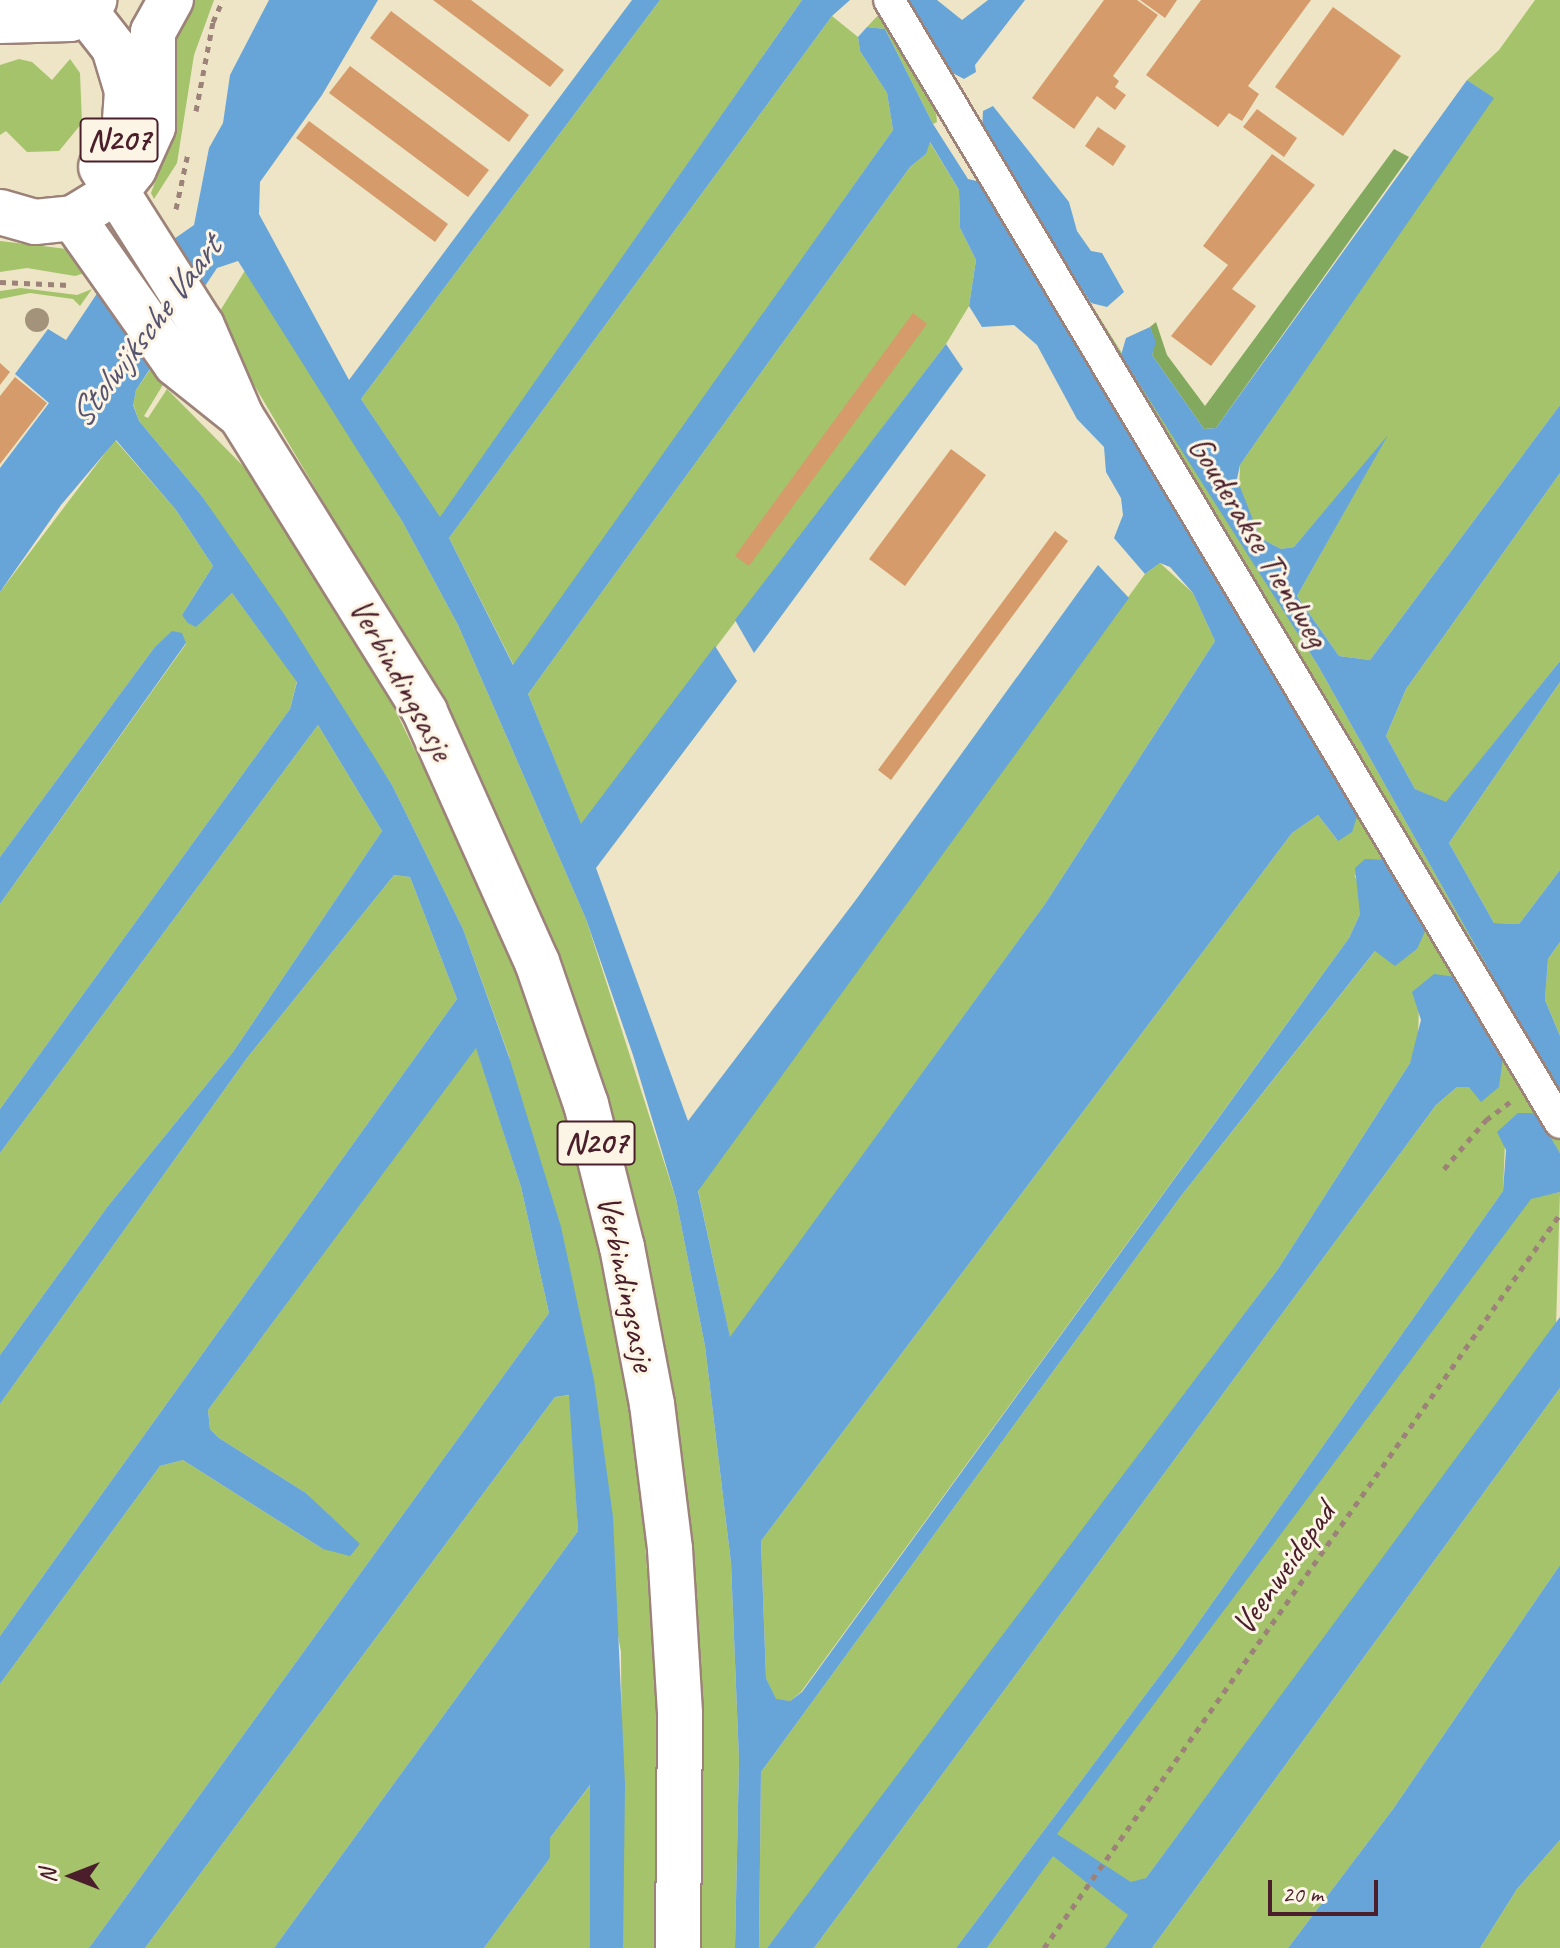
<!DOCTYPE html>
<style>
body{margin:0}
#map{position:relative;width:1560px;height:1948px;overflow:hidden;background:#eee5c6;font-family:Caveat,sans-serif}
div>[style]{position:absolute}
[style*='--x']{left:calc(var(--x)*1px);top:calc(var(--y)*1px);width:calc(var(--w)*1px);rotate:calc(var(--a)*1deg)}
.green>*{inset:0;background:#a4c36b}
.forest>*{inset:0;background:#83a95f}
.water>*{inset:0;background:#67a4d8}
.building>*{inset:0;background:#d59b6a}
.path>*{height:5px;margin-top:-2.5px;transform-origin:0;background:repeating-linear-gradient(90deg,#9c8278 0 6px,transparent 0 12px)}
.roads{filter:drop-shadow(2px 0 #9c8278) drop-shadow(-2px 0 #9c8278) drop-shadow(0 2px #9c8278) drop-shadow(0 -2px #9c8278)}
.street>*{height:30px;margin:-15px;padding:0 15px;transform-origin:15px;border-radius:15px;background:#fff}
.primary>*{height:44px;margin:-22px;padding:0 22px;transform-origin:22px;border-radius:22px;background:#fff}
.trees>*{width:24px;height:24px;margin:-12px;border-radius:50%;background:#a3937b}
span{translate:-50% -50%;white-space:nowrap;text-align:center;line-height:1.15;-webkit-text-stroke:6px #fcf5e5;paint-order:stroke}
.shield-label span{padding:2px 6px;background:#fcf5e5;border:2px solid;border-radius:6px;-webkit-text-stroke-width:0}
.shield-label{font-size:32px;color:#4a1f2b;font-weight:700}
.street-label{font-size:34px;color:#4a1f2b}
.water-label{font-size:36px;color:#565470;font-style:italic}
.north{position:absolute;left:32px;top:1836px;width:80px;height:80px;-webkit-text-stroke:6px #fcf5e5;paint-order:stroke;rotate:270deg;font-size:22px;font-weight:700;line-height:32px;text-align:center;color:#4a1f2b}
.north::after{content:'';display:block;margin:auto;width:28px;height:36px;background:#4a1f2b;clip-path:polygon(50% 0,100% 100%,50% 72%,0 100%)}
.scale{position:absolute;left:1268px;top:1880px;width:110px;height:36px;box-sizing:border-box;border:4px solid #4a1f2b;border-top:0;padding-left:10px;font-size:24px;line-height:28px;white-space:nowrap;color:#4a1f2b;-webkit-text-stroke:6px #fcf5e5;paint-order:stroke}
</style>
<div id="map">
<div class="green">
<i style="clip-path:polygon(193px 0,214px 0,194px 55px,177px 163px,154px 199px,151px 193px,170px 143px,175px 41px)"></i>
<i style="clip-path:polygon(660px 0,802px 0,440px 518px,361px 399px)"></i>
<i style="clip-path:polygon(1535px 0,1560px 0,1560px 405px,1370px 660px,1339px 656px,1297px 596px,1384px 441px,1294px 547px,1281px 549px,1260px 538px,1239px 493px,1240px 465px,1493px 98px,1467px 80px,1499px 50px)"></i>
<i style="clip-path:polygon(883px 10px,935px 103px,937px 122px,933px 124px,885px 29px,867px 27px)"></i>
<i style="clip-path:polygon(832px 16px,858px 37px,860px 51px,887px 93px,893px 130px,514px 666px,449px 538px)"></i>
<i style="clip-path:polygon(19px 59px,32px 62px,52px 80px,70px 59px,80px 73px,82px 123px,59px 151px,27px 152px,6px 131px,0 135px,0 65px)"></i>
<i style="clip-path:polygon(929px 141px,959px 190px,960px 228px,976px 260px,969px 306px,946px 344px,581px 825px,528px 694px,910px 167px,926px 154px)"></i>
<i style="clip-path:polygon(997px 154px,1317px 664px,1560px 1096px,1560px 1153px,1536px 1114px,1505px 1143px,1503px 1191px,1179px 1650px,956px 1948px,814px 1948px,1436px 1105px,1457px 1087px,1469px 1087px,1419px 1001px,1418px 1041px,1410px 1063px,1278px 1269px,864px 1822px,767px 1948px,759px 1948px,761px 1772px,1181px 1196px,1376px 950px,1395px 965px,1417px 949px,1354px 874px,1361px 890px,1360px 914px,1349px 938px,801px 1692px,790px 1701px,776px 1700px,766px 1678px,761px 1541px,1292px 833px,1318px 815px,1337px 840px,1321px 751px)"></i>
<i style="clip-path:polygon(0 241px,67px 249px,88px 272px,75px 276px,27px 268px,0 272px)"></i>
<i style="clip-path:polygon(246px 269px,402px 521px,458px 625px,586px 919px,676px 1199px,705px 1346px,731px 1563px,739px 1760px,735px 1948px,698px 1948px,690px 1548px,665px 1346px,641px 1227px,604px 1096px,555px 954px,440px 699px,215px 319px)"></i>
<i style="clip-path:polygon(21px 288px,77px 295px,92px 289px,80px 306px,73px 299px,30px 293px,0 299px,0 291px)"></i>
<i style="clip-path:polygon(154px 364px,164px 383px,144px 416px,148px 418px,167px 389px,253px 476px,377px 673px,494px 912px,572px 1133px,603px 1255px,641px 1484px,656px 1698px,656px 1948px,623px 1948px,621px 1652px,509px 1056px,463px 929px,392px 785px,201px 495px,139px 421px,133px 404px,136px 390px)"></i>
<i style="clip-path:polygon(115px 440px,176px 510px,213px 566px,182px 615px,196px 626px,232px 593px,297px 681px,290px 709px,0 1109px,0 904px,186px 644px,181px 633px,154px 648px,0 857px,0 592px)"></i>
<i style="clip-path:polygon(1560px 473px,1560px 661px,1446px 803px,1415px 789px,1386px 736px,1406px 689px)"></i>
<i style="clip-path:polygon(1160px 563px,1193px 593px,1215px 641px,1045px 904px,730px 1338px,698px 1190px,1145px 574px)"></i>
<i style="clip-path:polygon(1560px 682px,1560px 870px,1519px 924px,1494px 923px,1449px 843px)"></i>
<i style="clip-path:polygon(318px 725px,382px 831px,233px 1052px,108px 1206px,0 1355px,0 1153px)"></i>
<i style="clip-path:polygon(394px 875px,410px 877px,457px 999px,0 1636px,0 1404px,247px 1058px)"></i>
<i style="clip-path:polygon(1560px 942px,1560px 1036px,1545px 1000px,1548px 959px)"></i>
<i style="clip-path:polygon(476px 1047px,521px 1187px,549px 1313px,89px 1948px,0 1948px,0 1684px,160px 1466px,183px 1460px,323px 1549px,360px 1545px,306px 1493px,219px 1438px,210px 1429px,208px 1410px)"></i>
<i style="clip-path:polygon(1560px 1192px,1556px 1327px,1146px 1878px,1132px 1883px,1056px 1834px,1531px 1198px)"></i>
<i style="clip-path:polygon(1560px 1388px,1560px 1565px,1393px 1809px,1288px 1948px,1152px 1948px)"></i>
<i style="clip-path:polygon(570px 1395px,578px 1531px,274px 1948px,145px 1948px,555px 1397px)"></i>
<i style="clip-path:polygon(591px 1784px,590px 1948px,484px 1948px,550px 1858px,550px 1838px)"></i>
<i style="clip-path:polygon(1560px 1840px,1560px 1948px,1480px 1948px,1517px 1889px)"></i>
<i style="clip-path:polygon(1053px 1855px,1129px 1915px,1105px 1948px,987px 1948px)"></i>
</div>
<div class="forest">
<i style="clip-path:polygon(1394px 149px,1409px 157px,1216px 428px,1204px 429px,1152px 355px,1155px 342px,1150px 327px,1156px 322px,1167px 355px,1205px 406px)"></i>
</div>
<div class="water">
<i style="clip-path:polygon(evenodd,269px 0,378px 0,322px 95px,260px 182px,259px 214px,349px 380px,632px 0,660px 0,361px 399px,440px 517px,802px 0,850px 0,832px 16px,449px 538px,513px 665px,893px 130px,887px 93px,860px 51px,858px 37px,867px 27px,885px 29px,933px 124px,968px 179px,981px 182px,1314px 726px,1310px 734px,1360px 808px,1352px 832px,1338px 841px,1318px 815px,1292px 833px,761px 1541px,766px 1678px,776px 1699px,790px 1701px,802px 1692px,1349px 938px,1360px 914px,1355px 868px,1365px 859px,1388px 860px,1427px 927px,1417px 949px,1395px 966px,1375px 951px,1181px 1196px,761px 1772px,759px 1948px,735px 1948px,739px 1760px,731px 1563px,705px 1346px,676px 1199px,633px 1055px,586px 919px,458px 625px,402px 521px,238px 261px,217px 268px,136px 390px,133px 405px,139px 421px,201px 495px,284px 614px,392px 785px,463px 929px,509px 1057px,561px 1227px,594px 1380px,613px 1517px,625px 1785px,623px 1948px,590px 1948px,590px 1785px,550px 1838px,550px 1858px,484px 1948px,274px 1948px,578px 1531px,569px 1395px,555px 1397px,145px 1948px,89px 1948px,549px 1313px,521px 1187px,476px 1048px,208px 1410px,210px 1429px,219px 1438px,306px 1493px,360px 1544px,350px 1556px,323px 1549px,183px 1460px,160px 1466px,0 1684px,0 1636px,457px 999px,410px 877px,394px 875px,247px 1058px,0 1404px,0 1355px,108px 1206px,233px 1052px,382px 831px,318px 725px,0 1153px,0 1109px,290px 709px,297px 682px,232px 593px,196px 627px,188px 623px,182px 615px,213px 566px,176px 510px,116px 440px,61px 505px,0 592px,0 468px,49px 403px,15px 374px,48px 329px,66px 340px,98px 292px,194px 225px,209px 148px,223px 123px,230px 75px,269px 0,930px 142px,959px 190px,960px 228px,976px 260px,969px 306px,982px 327px,1014px 325px,1037px 345px,1077px 419px,1104px 447px,1106px 472px,1121px 498px,1123px 515px,1114px 538px,1145px 574px,1160px 563px,1170px 567px,1193px 593px,1215px 641px,1045px 904px,730px 1337px,698px 1191px,1129px 598px,1098px 565px,855px 901px,688px 1121px,596px 868px,737px 681px,715px 646px,581px 824px,528px 694px,910px 167px,926px 154px,930px 142px)"></i>
<i style="clip-path:polygon(909px 0,937px 0,962px 20px,988px 0,1025px 0,975px 65px,976px 72px,964px 79px,947px 70px)"></i>
<i style="clip-path:polygon(1467px 80px,1494px 98px,1240px 465px,1237px 479px,1260px 538px,1281px 549px,1294px 547px,1388px 435px,1297px 596px,1339px 656px,1370px 660px,1560px 405px,1560px 473px,1406px 689px,1386px 736px,1415px 789px,1446px 802px,1560px 661px,1560px 682px,1449px 843px,1494px 923px,1519px 924px,1560px 870px,1560px 942px,1548px 959px,1545px 1000px,1560px 1036px,1560px 1096px,1317px 664px,1121px 355px,1126px 338px,1150px 327px,1156px 342px,1152px 355px,1204px 429px,1216px 428px)"></i>
<i style="clip-path:polygon(993px 106px,1069px 202px,1077px 231px,1091px 251px,1102px 253px,1124px 292px,1107px 307px,1091px 303px,982px 131px,983px 111px)"></i>
<i style="clip-path:polygon(946px 344px,963px 369px,754px 653px,735px 620px)"></i>
<i style="clip-path:polygon(172px 631px,182px 633px,186px 643px,0 904px,0 857px,154px 648px)"></i>
<i style="clip-path:polygon(1434px 974px,1456px 977px,1503px 1058px,1499px 1087px,1481px 1102px,1469px 1087px,1457px 1087px,1436px 1105px,814px 1948px,767px 1948px,1278px 1269px,1410px 1063px,1421px 1020px,1412px 992px)"></i>
<i style="clip-path:polygon(1518px 1113px,1536px 1113px,1560px 1153px,1560px 1192px,1531px 1199px,1057px 1834px,1131px 1882px,1146px 1878px,1560px 1317px,1560px 1388px,1152px 1948px,1105px 1948px,1128px 1915px,1053px 1856px,987px 1948px,956px 1948px,1179px 1650px,1503px 1191px,1506px 1150px,1497px 1132px)"></i>
<i style="clip-path:polygon(1560px 1565px,1560px 1840px,1517px 1889px,1480px 1948px,1288px 1948px,1393px 1809px)"></i>
</div>
<div class="building">
<i style="clip-path:polygon(433px 0,471px 0,564px 70px,550px 87px)"></i>
<i style="clip-path:polygon(1104px 0,1137px 0,1158px 15px,1113px 76px,1119px 81px,1115px 87px,1126px 95px,1115px 110px,1097px 96px,1074px 129px,1032px 98px)"></i>
<i style="clip-path:polygon(1140px 0,1177px 0,1165px 18px)"></i>
<i style="clip-path:polygon(1201px 0,1311px 0,1248px 86px,1259px 94px,1242px 121px,1229px 113px,1218px 127px,1146px 75px)"></i>
<i style="clip-path:polygon(1333px 7px,1401px 56px,1343px 136px,1275px 87px)"></i>
<i style="clip-path:polygon(391px 11px,529px 115px,509px 142px,370px 38px)"></i>
<i style="clip-path:polygon(350px 66px,489px 170px,468px 197px,329px 93px)"></i>
<i style="clip-path:polygon(1257px 109px,1297px 138px,1284px 157px,1243px 127px)"></i>
<i style="clip-path:polygon(309px 121px,448px 224px,435px 242px,296px 138px)"></i>
<i style="clip-path:polygon(1098px 127px,1126px 146px,1113px 166px,1085px 146px)"></i>
<i style="clip-path:polygon(1272px 154px,1315px 185px,1232px 289px,1256px 306px,1211px 366px,1171px 336px,1228px 265px,1203px 246px)"></i>
<i style="clip-path:polygon(913px 313px,927px 324px,749px 566px,735px 556px)"></i>
<i style="clip-path:polygon(0 363px,10px 372px,0 385px)"></i>
<i style="clip-path:polygon(15px 377px,47px 403px,0 464px,0 396px)"></i>
<i style="clip-path:polygon(951px 449px,986px 475px,905px 586px,869px 559px)"></i>
<i style="clip-path:polygon(1055px 531px,1068px 541px,891px 780px,878px 770px)"></i>
</div>
<div class="path">
<i style="--x:196;--y:111;--w:91;--a:-79.2"></i>
<i style="--x:213;--y:22;--w:24;--a:-66"></i>
<i style="--x:176;--y:209;--w:57;--a:-77.9"></i>
<i style="--x:0;--y:282;--w:70;--a:2.5"></i>
<i style="--x:1444;--y:1169;--w:65;--a:-49.4"></i>
<i style="--x:1486;--y:1120;--w:30;--a:-37"></i>
<i style="--x:1044;--y:1948;--w:897;--a:-54.89"></i>
</div>
<div class="roads">
<div class="street">
<i style="--x:889;--y:0;--w:1308;--a:59.14"></i>
</div>
<div class="primary">
<i style="--x:66;--y:0;--w:34;--a:38"></i>
<i style="--x:93;--y:21;--w:34;--a:52"></i>
<i style="--x:114;--y:48;--w:45;--a:73.2"></i>
<i style="--x:127;--y:91;--w:28;--a:94"></i>
<i style="--x:0;--y:21;--w:70;--a:-1.6"></i>
<i style="--x:70;--y:19;--w:31;--a:-38"></i>
<i style="--x:101;--y:167;--w:188;--a:57.6"></i>
<i style="--x:202;--y:326;--w:98;--a:66.6"></i>
<i style="--x:241;--y:416;--w:349;--a:58.1"></i>
<i style="--x:425;--y:712;--w:274;--a:65.9"></i>
<i style="--x:537;--y:962;--w:150;--a:71"></i>
<i style="--x:586;--y:1104;--w:147;--a:75.9"></i>
<i style="--x:622;--y:1247;--w:160;--a:79.2"></i>
<i style="--x:652;--y:1404;--w:146;--a:82.9"></i>
<i style="--x:670;--y:1549;--w:165;--a:86.5"></i>
<i style="--x:680;--y:1714;--w:234;--a:90.5"></i>
<i style="--x:0;--y:212;--w:36;--a:16"></i>
<i style="--x:35;--y:222;--w:38;--a:-6"></i>
<i style="--x:73;--y:218;--w:50;--a:-31.2"></i>
<i style="--x:116;--y:192;--w:29;--a:-52"></i>
<i style="--x:134;--y:169;--w:46;--a:-65.7"></i>
<i style="--x:153;--y:127;--w:95;--a:-90"></i>
<i style="--x:153;--y:32;--w:37;--a:-61"></i>
<i style="--x:73;--y:218;--w:179;--a:54.8"></i>
<i style="--x:176;--y:364;--w:77;--a:38.7"></i>
</div>
</div>
<div class="trees">
<i style="left:37px;top:320px"></i>
</div>
<div class="shield-label">
<span style="left:119px;top:140px">N207</span>
<span style="left:596px;top:1143px">N207</span>
</div>
<div class="street-label">
<span style="left:1259px;top:541px;rotate:59deg">Gouderakse Tiendweg</span>
<span style="left:402px;top:679px;rotate:61deg">Verbindingsasje</span>
<span style="left:627px;top:1283px;rotate:78deg">Verbindingsasje</span>
<span style="left:1283px;top:1568px;rotate:-55deg">Veenweidepad</span>
</div>
<div class="water-label">
<span style="left:145px;top:332px;rotate:-53deg">Stolwijksche Vaart</span>
</div>
<div class="north">N</div>
<div class="scale">20 m</div>
</div>
